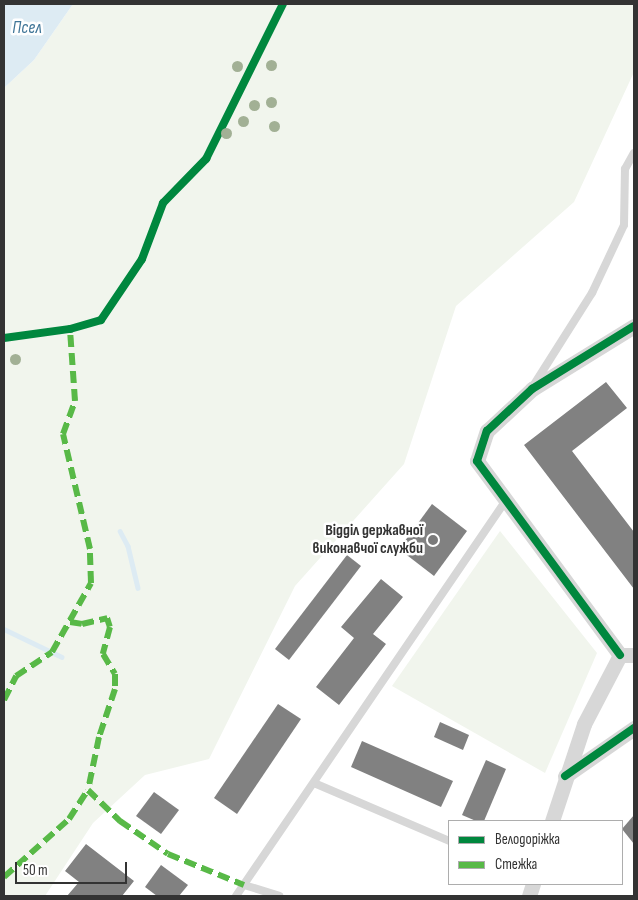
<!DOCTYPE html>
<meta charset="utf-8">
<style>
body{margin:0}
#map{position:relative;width:638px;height:900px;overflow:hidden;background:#fff;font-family:"Sofia Sans Condensed",sans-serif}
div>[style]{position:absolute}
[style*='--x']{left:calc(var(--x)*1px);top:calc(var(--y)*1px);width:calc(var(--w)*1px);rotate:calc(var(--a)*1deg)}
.green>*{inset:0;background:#f1f5ed}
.water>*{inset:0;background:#ddebf3}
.stream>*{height:4.5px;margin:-2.25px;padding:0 2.25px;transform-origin:2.25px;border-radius:2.25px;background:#ddebf3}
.building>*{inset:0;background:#818181}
.service>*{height:8px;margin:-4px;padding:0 4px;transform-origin:4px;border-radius:4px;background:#d7d7d7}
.minor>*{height:15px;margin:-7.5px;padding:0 7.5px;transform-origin:7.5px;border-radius:7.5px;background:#d7d7d7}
.quiet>*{height:6px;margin-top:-3px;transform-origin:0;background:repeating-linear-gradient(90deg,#58b947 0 12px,transparent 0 18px)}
.cycleway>*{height:8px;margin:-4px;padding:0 4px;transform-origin:4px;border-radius:4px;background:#00873e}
.trees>*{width:11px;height:11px;margin:-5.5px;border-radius:50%;background:#a2b095}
.dots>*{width:14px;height:14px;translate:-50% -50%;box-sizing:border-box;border:2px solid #fff;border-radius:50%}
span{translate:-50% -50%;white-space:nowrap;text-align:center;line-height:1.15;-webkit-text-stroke:5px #fff;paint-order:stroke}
.poi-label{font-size:16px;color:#333;font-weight:700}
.right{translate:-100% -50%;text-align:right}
.water-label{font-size:18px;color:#3f7597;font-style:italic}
.frame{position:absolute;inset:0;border:5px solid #333;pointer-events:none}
.legend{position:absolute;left:448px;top:820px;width:175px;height:65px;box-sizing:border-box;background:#fff;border:1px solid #adadad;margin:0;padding:6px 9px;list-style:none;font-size:15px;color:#333}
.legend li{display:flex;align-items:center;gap:10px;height:25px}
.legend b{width:25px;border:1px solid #adadad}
.scale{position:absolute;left:15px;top:862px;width:112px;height:22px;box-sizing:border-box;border:2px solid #333;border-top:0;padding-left:6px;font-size:15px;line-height:18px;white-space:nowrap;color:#333;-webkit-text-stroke:4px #fff;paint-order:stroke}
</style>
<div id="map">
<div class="green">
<i style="clip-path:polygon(73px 4px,634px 4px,634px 72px,574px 202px,456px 306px,404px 464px,295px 586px,209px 759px,145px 775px,93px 823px,45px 896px,4px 896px,4px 88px,34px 60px)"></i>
<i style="clip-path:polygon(500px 531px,597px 653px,545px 773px,392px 686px)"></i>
</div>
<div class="water">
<i style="clip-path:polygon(4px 4px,73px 4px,34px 60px,4px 88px)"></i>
</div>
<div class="stream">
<i style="--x:120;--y:531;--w:17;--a:62"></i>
<i style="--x:128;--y:546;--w:43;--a:76.6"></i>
<i style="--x:4;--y:629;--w:64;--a:25.8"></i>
</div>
<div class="building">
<i style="clip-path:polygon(606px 382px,627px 408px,572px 451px,634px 532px,634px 589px,524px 445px)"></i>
<i style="clip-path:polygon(432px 504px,467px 531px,434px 576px,399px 549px)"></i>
<i style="clip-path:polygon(347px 555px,361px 566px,289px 660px,275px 649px)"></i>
<i style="clip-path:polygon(381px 579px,403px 597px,373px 634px,386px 644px,339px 705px,316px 687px,354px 638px,341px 627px)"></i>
<i style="clip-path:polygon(278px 704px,301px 719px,237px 814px,214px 798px)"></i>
<i style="clip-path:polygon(440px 722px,469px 735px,463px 750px,434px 737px)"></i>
<i style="clip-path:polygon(362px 741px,453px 781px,441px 807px,351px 767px)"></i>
<i style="clip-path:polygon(486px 760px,506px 769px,484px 821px,476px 821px,462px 815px)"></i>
<i style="clip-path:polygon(154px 792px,179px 810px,161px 834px,136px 816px)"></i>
<i style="clip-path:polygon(634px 815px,634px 844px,622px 829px)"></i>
<i style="clip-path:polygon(86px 844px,134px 881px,122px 896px,67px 896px,79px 882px,65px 871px)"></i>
<i style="clip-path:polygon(161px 865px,188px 885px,179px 896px,157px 896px,145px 887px)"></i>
</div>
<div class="service">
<i style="--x:535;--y:383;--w:107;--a:-57.7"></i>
<i style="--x:592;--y:293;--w:75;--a:-64.8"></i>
<i style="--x:624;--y:225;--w:56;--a:-89"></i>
<i style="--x:625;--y:169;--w:18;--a:-61"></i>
<i style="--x:314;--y:783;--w:147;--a:23.2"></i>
<i style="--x:244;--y:885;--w:37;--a:17"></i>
<i style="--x:236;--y:896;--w:479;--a:-55.7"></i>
</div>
<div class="minor">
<i style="--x:620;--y:655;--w:241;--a:-126.4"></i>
<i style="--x:477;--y:461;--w:32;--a:-72"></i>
<i style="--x:487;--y:431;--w:62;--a:-43"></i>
<i style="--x:532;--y:389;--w:120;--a:-31.7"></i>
<i style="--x:565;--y:776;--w:84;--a:-34.8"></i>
<i style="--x:552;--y:821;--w:102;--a:-71.7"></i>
<i style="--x:584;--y:724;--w:78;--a:-62.4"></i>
<i style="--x:620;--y:655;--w:14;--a:0"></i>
<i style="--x:529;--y:896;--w:13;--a:-72"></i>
</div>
<div class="quiet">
<i style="--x:70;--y:622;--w:12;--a:9"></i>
<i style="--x:82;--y:624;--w:26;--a:-13"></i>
<i style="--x:107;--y:618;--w:9;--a:72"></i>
<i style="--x:110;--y:627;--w:28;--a:105"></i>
<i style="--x:103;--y:654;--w:23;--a:59"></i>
<i style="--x:115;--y:674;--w:15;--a:90"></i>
<i style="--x:115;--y:689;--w:51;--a:108.4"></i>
<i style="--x:99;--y:737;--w:54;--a:101.7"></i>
<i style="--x:4;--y:700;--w:27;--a:-63"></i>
<i style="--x:16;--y:676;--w:43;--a:-33.7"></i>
<i style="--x:52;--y:652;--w:79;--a:-60.5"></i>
<i style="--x:91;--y:583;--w:34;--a:-92"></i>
<i style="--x:90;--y:549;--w:118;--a:-103.2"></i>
<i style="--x:63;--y:434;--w:35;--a:-70"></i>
<i style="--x:75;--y:401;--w:72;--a:-94"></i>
<i style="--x:4;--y:877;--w:87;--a:-41.7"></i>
<i style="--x:69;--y:819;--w:35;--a:-57"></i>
<i style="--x:88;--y:790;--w:45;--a:44.1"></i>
<i style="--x:120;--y:821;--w:58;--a:34.5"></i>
<i style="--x:168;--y:854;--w:82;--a:22.2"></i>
</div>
<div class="cycleway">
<i style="--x:4;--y:338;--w:67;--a:-7.8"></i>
<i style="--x:70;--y:329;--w:32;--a:-16"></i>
<i style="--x:101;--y:320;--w:73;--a:-56.1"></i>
<i style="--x:142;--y:259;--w:60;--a:-69.4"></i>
<i style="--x:163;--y:203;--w:62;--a:-45.7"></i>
<i style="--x:206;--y:159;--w:173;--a:-63.6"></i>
<i style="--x:620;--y:655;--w:241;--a:-126.4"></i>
<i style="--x:477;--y:461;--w:32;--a:-72"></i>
<i style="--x:487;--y:431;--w:62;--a:-43"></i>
<i style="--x:532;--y:389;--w:120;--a:-31.7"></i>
<i style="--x:565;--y:776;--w:84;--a:-34.8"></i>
</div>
<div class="trees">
<i style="left:271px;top:65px"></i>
<i style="left:237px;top:66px"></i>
<i style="left:271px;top:102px"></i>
<i style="left:254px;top:105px"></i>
<i style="left:243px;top:121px"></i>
<i style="left:274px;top:126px"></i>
<i style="left:226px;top:133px"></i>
<i style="left:15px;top:359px"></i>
</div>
<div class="dots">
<i style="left:433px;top:540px;background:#7a7a7a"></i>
</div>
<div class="poi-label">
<span class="right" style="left:423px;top:540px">Відділ державної<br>виконавчої служби</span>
</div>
<div class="water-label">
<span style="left:27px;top:28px">Псел</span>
</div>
<div class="frame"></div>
<ul class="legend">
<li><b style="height:6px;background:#00873e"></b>Велодоріжка</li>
<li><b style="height:6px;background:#58b947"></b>Стежка</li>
</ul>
<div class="scale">50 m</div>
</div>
